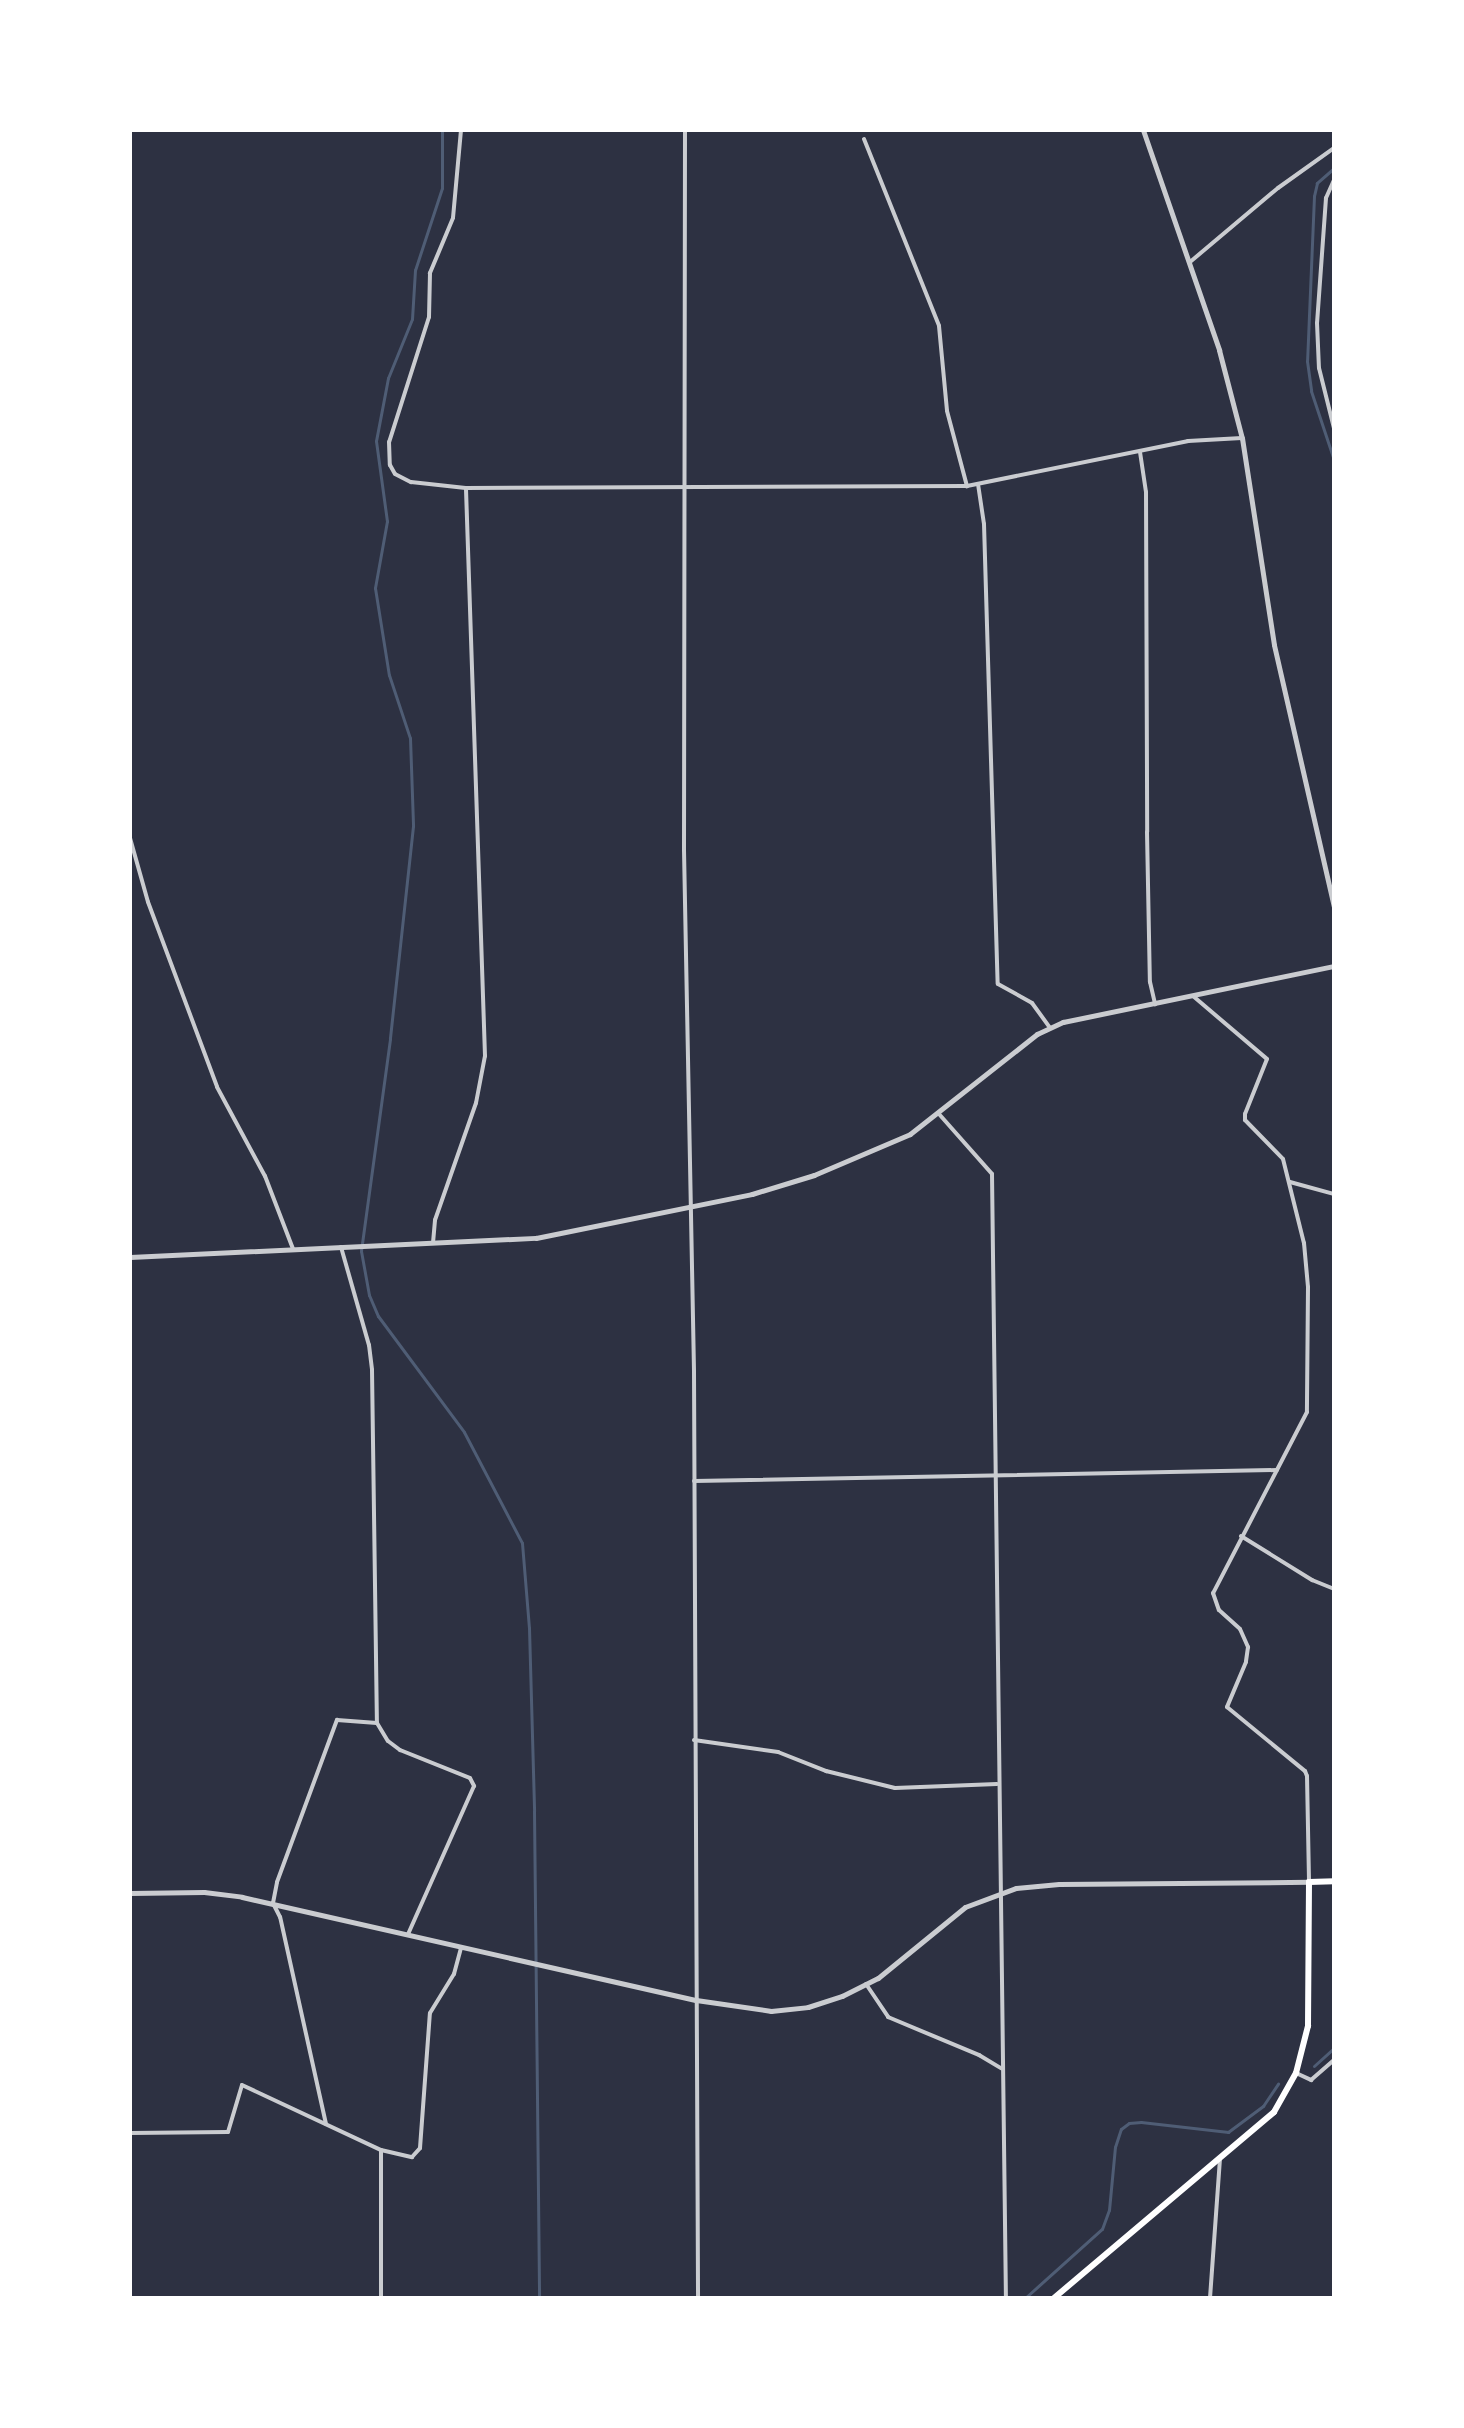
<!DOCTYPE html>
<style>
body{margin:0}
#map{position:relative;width:1464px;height:2428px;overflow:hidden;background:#2d3142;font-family:"Golos Text",sans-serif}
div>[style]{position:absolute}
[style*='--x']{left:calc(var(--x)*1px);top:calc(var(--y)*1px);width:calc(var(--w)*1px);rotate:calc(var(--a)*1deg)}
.stream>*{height:3px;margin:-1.5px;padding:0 1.5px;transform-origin:1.5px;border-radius:1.5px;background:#4f5d75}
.minor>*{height:4px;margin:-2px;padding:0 2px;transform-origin:2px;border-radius:2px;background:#caccd0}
.tertiary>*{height:5px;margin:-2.5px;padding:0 2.5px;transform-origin:2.5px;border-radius:2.5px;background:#caccd0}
.secondary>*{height:6px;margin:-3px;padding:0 3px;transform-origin:3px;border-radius:3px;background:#fff}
span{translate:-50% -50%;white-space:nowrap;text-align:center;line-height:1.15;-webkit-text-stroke:8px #fff;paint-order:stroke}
.frame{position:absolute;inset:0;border:132px solid #fff;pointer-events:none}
</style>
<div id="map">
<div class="stream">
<i style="--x:442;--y:130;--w:58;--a:90"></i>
<i style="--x:442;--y:188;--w:86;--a:108.2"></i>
<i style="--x:415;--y:270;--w:49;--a:93.5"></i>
<i style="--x:412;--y:319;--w:64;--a:112.1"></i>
<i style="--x:388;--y:378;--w:64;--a:100.8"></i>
<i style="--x:376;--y:441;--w:81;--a:82.2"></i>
<i style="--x:387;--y:521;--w:68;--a:100.2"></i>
<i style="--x:375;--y:588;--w:88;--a:80.9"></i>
<i style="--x:389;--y:675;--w:66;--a:71.6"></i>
<i style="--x:410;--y:738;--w:88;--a:88"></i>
<i style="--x:413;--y:826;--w:214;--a:96.2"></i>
<i style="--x:390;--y:1039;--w:214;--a:97.8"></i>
<i style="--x:361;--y:1251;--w:45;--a:79.7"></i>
<i style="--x:369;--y:1295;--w:23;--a:67"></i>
<i style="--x:378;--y:1316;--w:144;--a:53.4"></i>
<i style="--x:464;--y:1432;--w:125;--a:62.4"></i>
<i style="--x:522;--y:1543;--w:85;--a:85.3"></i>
<i style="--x:529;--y:1628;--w:183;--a:88.4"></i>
<i style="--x:534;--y:1811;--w:487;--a:89.4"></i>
<i style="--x:1334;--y:168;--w:23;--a:139"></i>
<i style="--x:1317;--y:183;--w:13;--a:103"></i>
<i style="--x:1314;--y:196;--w:165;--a:92.4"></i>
<i style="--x:1307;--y:361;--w:30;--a:82"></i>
<i style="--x:1311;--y:391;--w:73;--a:71.6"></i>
<i style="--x:1314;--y:2066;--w:27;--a:-42"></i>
<i style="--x:1025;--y:2298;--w:103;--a:-41.9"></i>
<i style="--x:1102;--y:2229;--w:20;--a:-70"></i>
<i style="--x:1109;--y:2210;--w:63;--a:-84.6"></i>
<i style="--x:1115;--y:2147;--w:19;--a:-72"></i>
<i style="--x:1121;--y:2129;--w:10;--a:-37"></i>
<i style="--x:1129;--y:2123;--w:12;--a:-5"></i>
<i style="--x:1141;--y:2122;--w:88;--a:6.6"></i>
<i style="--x:1228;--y:2132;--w:44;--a:-36.6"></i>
<i style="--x:1263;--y:2106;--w:27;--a:-56"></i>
</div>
<div class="minor">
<i style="--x:461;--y:130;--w:88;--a:95.2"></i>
<i style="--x:453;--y:218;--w:60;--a:112.7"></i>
<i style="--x:430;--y:273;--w:44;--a:91.3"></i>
<i style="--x:429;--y:317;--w:131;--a:107.7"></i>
<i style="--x:389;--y:442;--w:23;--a:88"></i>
<i style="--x:390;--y:465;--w:10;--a:61"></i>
<i style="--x:395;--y:474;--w:18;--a:27"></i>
<i style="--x:411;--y:482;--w:55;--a:6.2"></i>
<i style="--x:466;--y:488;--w:501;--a:-0.23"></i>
<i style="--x:967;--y:486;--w:226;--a:-11.5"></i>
<i style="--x:1188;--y:441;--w:54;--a:-3.2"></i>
<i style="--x:685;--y:130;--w:720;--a:90.08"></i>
<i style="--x:684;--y:850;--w:522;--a:88.9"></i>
<i style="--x:694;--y:1372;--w:926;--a:89.75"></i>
<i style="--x:864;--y:139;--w:201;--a:68.1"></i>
<i style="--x:939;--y:326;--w:85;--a:84.6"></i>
<i style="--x:947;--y:411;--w:78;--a:75.1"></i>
<i style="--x:1334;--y:180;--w:20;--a:114"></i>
<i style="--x:1326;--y:198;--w:125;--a:94.1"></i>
<i style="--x:1317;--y:323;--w:45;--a:87.5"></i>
<i style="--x:1319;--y:368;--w:62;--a:76"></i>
<i style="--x:1190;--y:262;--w:115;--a:-40.1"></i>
<i style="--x:1278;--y:188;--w:69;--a:-35.5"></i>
<i style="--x:1140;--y:452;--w:40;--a:81.5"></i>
<i style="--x:1146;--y:492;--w:340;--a:89.8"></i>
<i style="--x:1147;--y:832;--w:150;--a:88.9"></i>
<i style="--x:1150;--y:982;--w:23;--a:77"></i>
<i style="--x:978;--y:484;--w:40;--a:81.5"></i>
<i style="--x:984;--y:524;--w:460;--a:88.3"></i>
<i style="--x:998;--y:984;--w:39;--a:29"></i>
<i style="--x:1032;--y:1003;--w:31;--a:54"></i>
<i style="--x:130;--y:838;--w:66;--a:74.3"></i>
<i style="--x:148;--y:902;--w:197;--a:69.5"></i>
<i style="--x:217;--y:1087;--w:101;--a:61.7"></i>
<i style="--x:265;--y:1176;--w:78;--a:69"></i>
<i style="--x:1193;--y:996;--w:97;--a:40.4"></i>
<i style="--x:1267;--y:1059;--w:59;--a:111.8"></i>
<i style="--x:1245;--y:1114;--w:6;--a:90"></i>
<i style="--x:1245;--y:1120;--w:54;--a:45.7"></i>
<i style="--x:1283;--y:1159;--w:87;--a:76"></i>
<i style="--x:1304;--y:1243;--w:44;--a:84.8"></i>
<i style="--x:1308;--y:1287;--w:125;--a:90.5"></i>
<i style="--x:1307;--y:1412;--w:204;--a:117.4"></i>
<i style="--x:1213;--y:1593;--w:18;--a:71"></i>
<i style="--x:1219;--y:1610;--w:28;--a:42"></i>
<i style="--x:1240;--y:1629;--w:20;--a:66"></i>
<i style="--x:1248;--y:1647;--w:15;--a:98"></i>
<i style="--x:1246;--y:1662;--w:49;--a:112.9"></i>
<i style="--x:1227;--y:1707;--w:101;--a:39.4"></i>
<i style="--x:1305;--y:1771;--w:5;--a:68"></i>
<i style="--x:1307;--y:1776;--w:106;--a:88.9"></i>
<i style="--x:939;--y:1114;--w:80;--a:48.5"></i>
<i style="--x:992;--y:1174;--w:1124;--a:89.29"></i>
<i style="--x:1290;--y:1182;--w:46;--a:15.3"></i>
<i style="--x:433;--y:1243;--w:23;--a:-85"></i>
<i style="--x:435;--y:1220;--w:124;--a:-70.7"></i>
<i style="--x:476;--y:1103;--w:48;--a:-79.2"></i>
<i style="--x:485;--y:1056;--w:568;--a:-91.92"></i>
<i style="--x:341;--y:1247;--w:102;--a:74.1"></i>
<i style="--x:369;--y:1345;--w:25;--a:83"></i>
<i style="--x:372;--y:1370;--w:353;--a:89.2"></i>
<i style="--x:377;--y:1723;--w:21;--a:59"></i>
<i style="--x:388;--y:1741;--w:15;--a:37"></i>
<i style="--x:400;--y:1750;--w:75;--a:21.8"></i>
<i style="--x:470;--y:1778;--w:9;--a:63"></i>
<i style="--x:474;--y:1786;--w:162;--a:114"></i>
<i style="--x:694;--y:1481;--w:583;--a:-1.08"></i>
<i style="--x:1241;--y:1536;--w:84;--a:31.8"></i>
<i style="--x:1312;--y:1580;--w:24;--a:22"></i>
<i style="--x:694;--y:1740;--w:85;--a:8.1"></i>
<i style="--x:778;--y:1752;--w:52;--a:21.6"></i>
<i style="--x:826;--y:1771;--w:71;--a:13.8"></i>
<i style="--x:895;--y:1788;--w:102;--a:-2.2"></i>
<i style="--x:866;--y:1984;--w:40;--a:56"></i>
<i style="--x:888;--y:2017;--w:99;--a:22.7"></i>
<i style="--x:979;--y:2055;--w:26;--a:31"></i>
<i style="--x:1296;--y:2073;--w:17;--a:25"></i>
<i style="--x:1311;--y:2080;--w:30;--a:-41"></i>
<i style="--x:326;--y:2124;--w:212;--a:-102.5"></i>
<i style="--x:280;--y:1917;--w:16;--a:-117"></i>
<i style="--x:273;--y:1903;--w:21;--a:-79"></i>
<i style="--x:277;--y:1882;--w:173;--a:-69.7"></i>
<i style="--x:337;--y:1720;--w:40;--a:4.3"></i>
<i style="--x:130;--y:2133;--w:98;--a:-0.6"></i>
<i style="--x:228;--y:2132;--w:49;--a:-73.4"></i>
<i style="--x:242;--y:2085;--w:153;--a:25.1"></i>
<i style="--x:381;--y:2150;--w:32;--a:13"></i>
<i style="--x:412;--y:2157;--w:12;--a:-48"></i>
<i style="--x:420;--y:2148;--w:135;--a:-85.8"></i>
<i style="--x:430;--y:2013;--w:46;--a:-58.4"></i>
<i style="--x:454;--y:1974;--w:27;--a:-75"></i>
<i style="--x:381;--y:2150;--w:148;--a:90"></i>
<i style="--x:1210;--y:2298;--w:138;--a:-85.9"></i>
</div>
<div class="tertiary">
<i style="--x:1143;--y:130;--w:233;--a:70.9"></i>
<i style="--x:1219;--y:350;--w:91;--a:75.4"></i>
<i style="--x:1242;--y:438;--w:209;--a:81.2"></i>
<i style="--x:1274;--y:645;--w:270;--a:77.1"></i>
<i style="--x:130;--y:1257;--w:406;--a:-2.7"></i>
<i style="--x:536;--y:1238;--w:220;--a:-11.5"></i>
<i style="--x:752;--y:1194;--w:65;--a:-17"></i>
<i style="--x:814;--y:1175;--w:104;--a:-23.1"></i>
<i style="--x:910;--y:1134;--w:162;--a:-38.2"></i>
<i style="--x:1037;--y:1034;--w:29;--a:-25"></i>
<i style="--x:1063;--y:1022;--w:277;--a:-11.7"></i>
<i style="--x:130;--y:1893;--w:74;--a:-0.8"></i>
<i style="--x:204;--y:1892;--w:38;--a:7"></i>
<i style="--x:242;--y:1897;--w:466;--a:12.8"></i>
<i style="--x:696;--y:2000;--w:76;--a:8.3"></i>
<i style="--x:771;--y:2011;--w:37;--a:-6"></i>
<i style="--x:808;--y:2007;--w:36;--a:-18"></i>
<i style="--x:842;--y:1996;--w:40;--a:-26.6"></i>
<i style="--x:878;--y:1978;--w:112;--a:-39.2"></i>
<i style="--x:965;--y:1907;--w:54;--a:-20.4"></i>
<i style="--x:1016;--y:1888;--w:43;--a:-5.3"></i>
<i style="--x:1059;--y:1884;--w:250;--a:-0.5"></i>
</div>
<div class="secondary">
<i style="--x:1054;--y:2298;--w:288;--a:-40.2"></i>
<i style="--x:1274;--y:2112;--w:45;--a:-60.6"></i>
<i style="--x:1296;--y:2073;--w:49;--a:-75.7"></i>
<i style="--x:1308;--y:2026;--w:144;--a:-89.6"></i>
<i style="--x:1309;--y:1882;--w:25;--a:-2"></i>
</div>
<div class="frame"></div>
</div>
